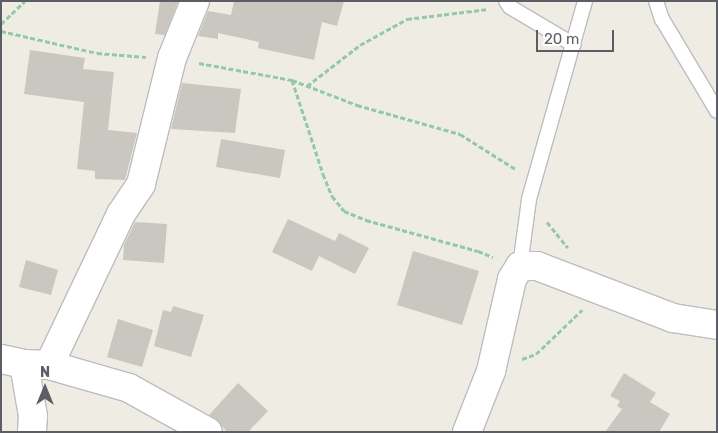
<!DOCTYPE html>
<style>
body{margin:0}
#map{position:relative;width:718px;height:433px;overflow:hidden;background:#efede3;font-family:Rubik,sans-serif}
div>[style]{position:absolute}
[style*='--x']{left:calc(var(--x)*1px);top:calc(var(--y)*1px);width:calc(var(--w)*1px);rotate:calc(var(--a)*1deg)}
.building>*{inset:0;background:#cac7c0}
.path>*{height:3px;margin-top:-1.5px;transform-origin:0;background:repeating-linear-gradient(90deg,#93c9a7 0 5px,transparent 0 7.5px)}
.roads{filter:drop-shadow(1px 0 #bbbdc3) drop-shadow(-1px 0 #bbbdc3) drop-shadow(0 1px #bbbdc3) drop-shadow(0 -1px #bbbdc3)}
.service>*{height:14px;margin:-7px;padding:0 7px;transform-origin:7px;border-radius:7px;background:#fff}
.minor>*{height:28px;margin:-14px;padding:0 14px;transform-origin:14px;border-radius:14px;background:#fff}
span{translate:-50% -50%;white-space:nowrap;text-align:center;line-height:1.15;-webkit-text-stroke:4.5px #fff;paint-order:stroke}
.frame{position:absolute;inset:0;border:2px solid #5b5f65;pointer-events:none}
.north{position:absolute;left:20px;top:363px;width:50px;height:50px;-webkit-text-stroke:4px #fff;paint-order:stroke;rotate:0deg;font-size:14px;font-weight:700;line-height:20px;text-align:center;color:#5b5f65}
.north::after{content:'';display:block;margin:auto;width:18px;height:22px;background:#5b5f65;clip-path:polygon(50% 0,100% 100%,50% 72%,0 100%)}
.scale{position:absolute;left:536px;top:30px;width:78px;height:22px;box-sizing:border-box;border:2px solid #5b5f65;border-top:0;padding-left:6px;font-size:15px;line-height:18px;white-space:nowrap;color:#5b5f65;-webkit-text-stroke:4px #fff;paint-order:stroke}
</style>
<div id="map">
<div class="building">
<i style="clip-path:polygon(160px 1px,178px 1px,165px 35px,155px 34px)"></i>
<i style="clip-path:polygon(234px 1px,344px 1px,337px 26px,322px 22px,314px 60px,258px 48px,259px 42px,218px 33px,218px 39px,198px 36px,208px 11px,231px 15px)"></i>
<i style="clip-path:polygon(30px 50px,85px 58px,83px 69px,114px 72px,108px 130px,137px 133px,125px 180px,95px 179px,95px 171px,77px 169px,84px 102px,24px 94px)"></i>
<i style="clip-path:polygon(182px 83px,241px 89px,235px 133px,171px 129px)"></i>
<i style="clip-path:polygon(221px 139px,285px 150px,280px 178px,216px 167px)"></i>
<i style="clip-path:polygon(288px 219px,335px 241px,339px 233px,369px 248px,355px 274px,319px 256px,312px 271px,272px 252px)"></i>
<i style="clip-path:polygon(135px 222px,167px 224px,164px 263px,123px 260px,124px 245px)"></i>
<i style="clip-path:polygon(413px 251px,479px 271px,462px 325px,397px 305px)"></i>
<i style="clip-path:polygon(26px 260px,58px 270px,51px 295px,19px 287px)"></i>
<i style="clip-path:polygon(173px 306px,204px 315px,191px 357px,154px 346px,163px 310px,171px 312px)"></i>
<i style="clip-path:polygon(118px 319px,153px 330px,142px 367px,107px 357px)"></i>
<i style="clip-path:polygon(624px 373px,656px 393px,650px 402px,670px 414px,659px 432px,605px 432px,622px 409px,617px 406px,620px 401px,610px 396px)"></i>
<i style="clip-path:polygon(238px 383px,268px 411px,248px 432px,227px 432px,216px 419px,209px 415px)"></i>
</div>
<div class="path">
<i style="--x:1;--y:24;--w:33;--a:-44"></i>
<i style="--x:1;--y:31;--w:98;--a:12.9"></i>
<i style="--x:97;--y:53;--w:49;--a:4.7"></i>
<i style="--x:199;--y:63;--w:95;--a:10.4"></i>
<i style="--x:292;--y:80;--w:70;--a:21"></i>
<i style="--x:357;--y:105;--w:107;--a:15.7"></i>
<i style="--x:460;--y:134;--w:67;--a:32.3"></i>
<i style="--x:292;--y:80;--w:99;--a:71.7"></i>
<i style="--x:323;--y:174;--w:24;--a:68"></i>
<i style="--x:332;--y:196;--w:19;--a:51"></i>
<i style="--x:344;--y:211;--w:24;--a:22"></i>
<i style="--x:366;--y:220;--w:116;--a:15.5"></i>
<i style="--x:478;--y:251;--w:16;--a:22"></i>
<i style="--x:307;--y:86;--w:67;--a:-37.7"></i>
<i style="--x:360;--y:45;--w:54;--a:-29"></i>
<i style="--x:407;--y:19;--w:82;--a:-7"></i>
<i style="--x:547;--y:222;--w:33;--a:51"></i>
<i style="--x:522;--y:359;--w:15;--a:-20"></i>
<i style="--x:536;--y:354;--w:64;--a:-43.7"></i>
</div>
<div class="roads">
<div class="service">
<i style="--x:506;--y:1;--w:7;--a:56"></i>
<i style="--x:510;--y:7;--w:74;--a:30.7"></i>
<i style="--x:656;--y:1;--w:19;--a:72"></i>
<i style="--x:662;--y:19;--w:107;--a:59.1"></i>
<i style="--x:520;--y:266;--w:68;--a:-82.3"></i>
<i style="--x:529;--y:199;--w:206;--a:-74.2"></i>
</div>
<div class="minor">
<i style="--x:1;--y:359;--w:24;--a:12"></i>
<i style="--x:24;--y:364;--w:25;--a:2"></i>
<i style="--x:49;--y:365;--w:83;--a:16"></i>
<i style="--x:129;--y:388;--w:90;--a:29.1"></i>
<i style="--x:24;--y:364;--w:53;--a:80.2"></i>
<i style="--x:33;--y:416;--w:16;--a:94"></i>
<i style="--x:49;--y:365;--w:167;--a:-64.5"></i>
<i style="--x:121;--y:214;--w:36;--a:-56"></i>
<i style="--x:141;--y:184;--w:130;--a:-76.2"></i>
<i style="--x:172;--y:58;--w:61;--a:-68"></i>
<i style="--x:467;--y:432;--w:66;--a:-68.5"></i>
<i style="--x:491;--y:371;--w:94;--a:-77.1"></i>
<i style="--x:512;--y:279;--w:15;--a:-58"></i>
<i style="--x:520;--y:266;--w:17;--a:0"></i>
<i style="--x:537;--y:266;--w:146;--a:20.9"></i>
<i style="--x:673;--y:318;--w:45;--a:9"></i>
</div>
</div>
<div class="frame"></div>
<div class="north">N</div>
<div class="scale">20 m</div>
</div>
